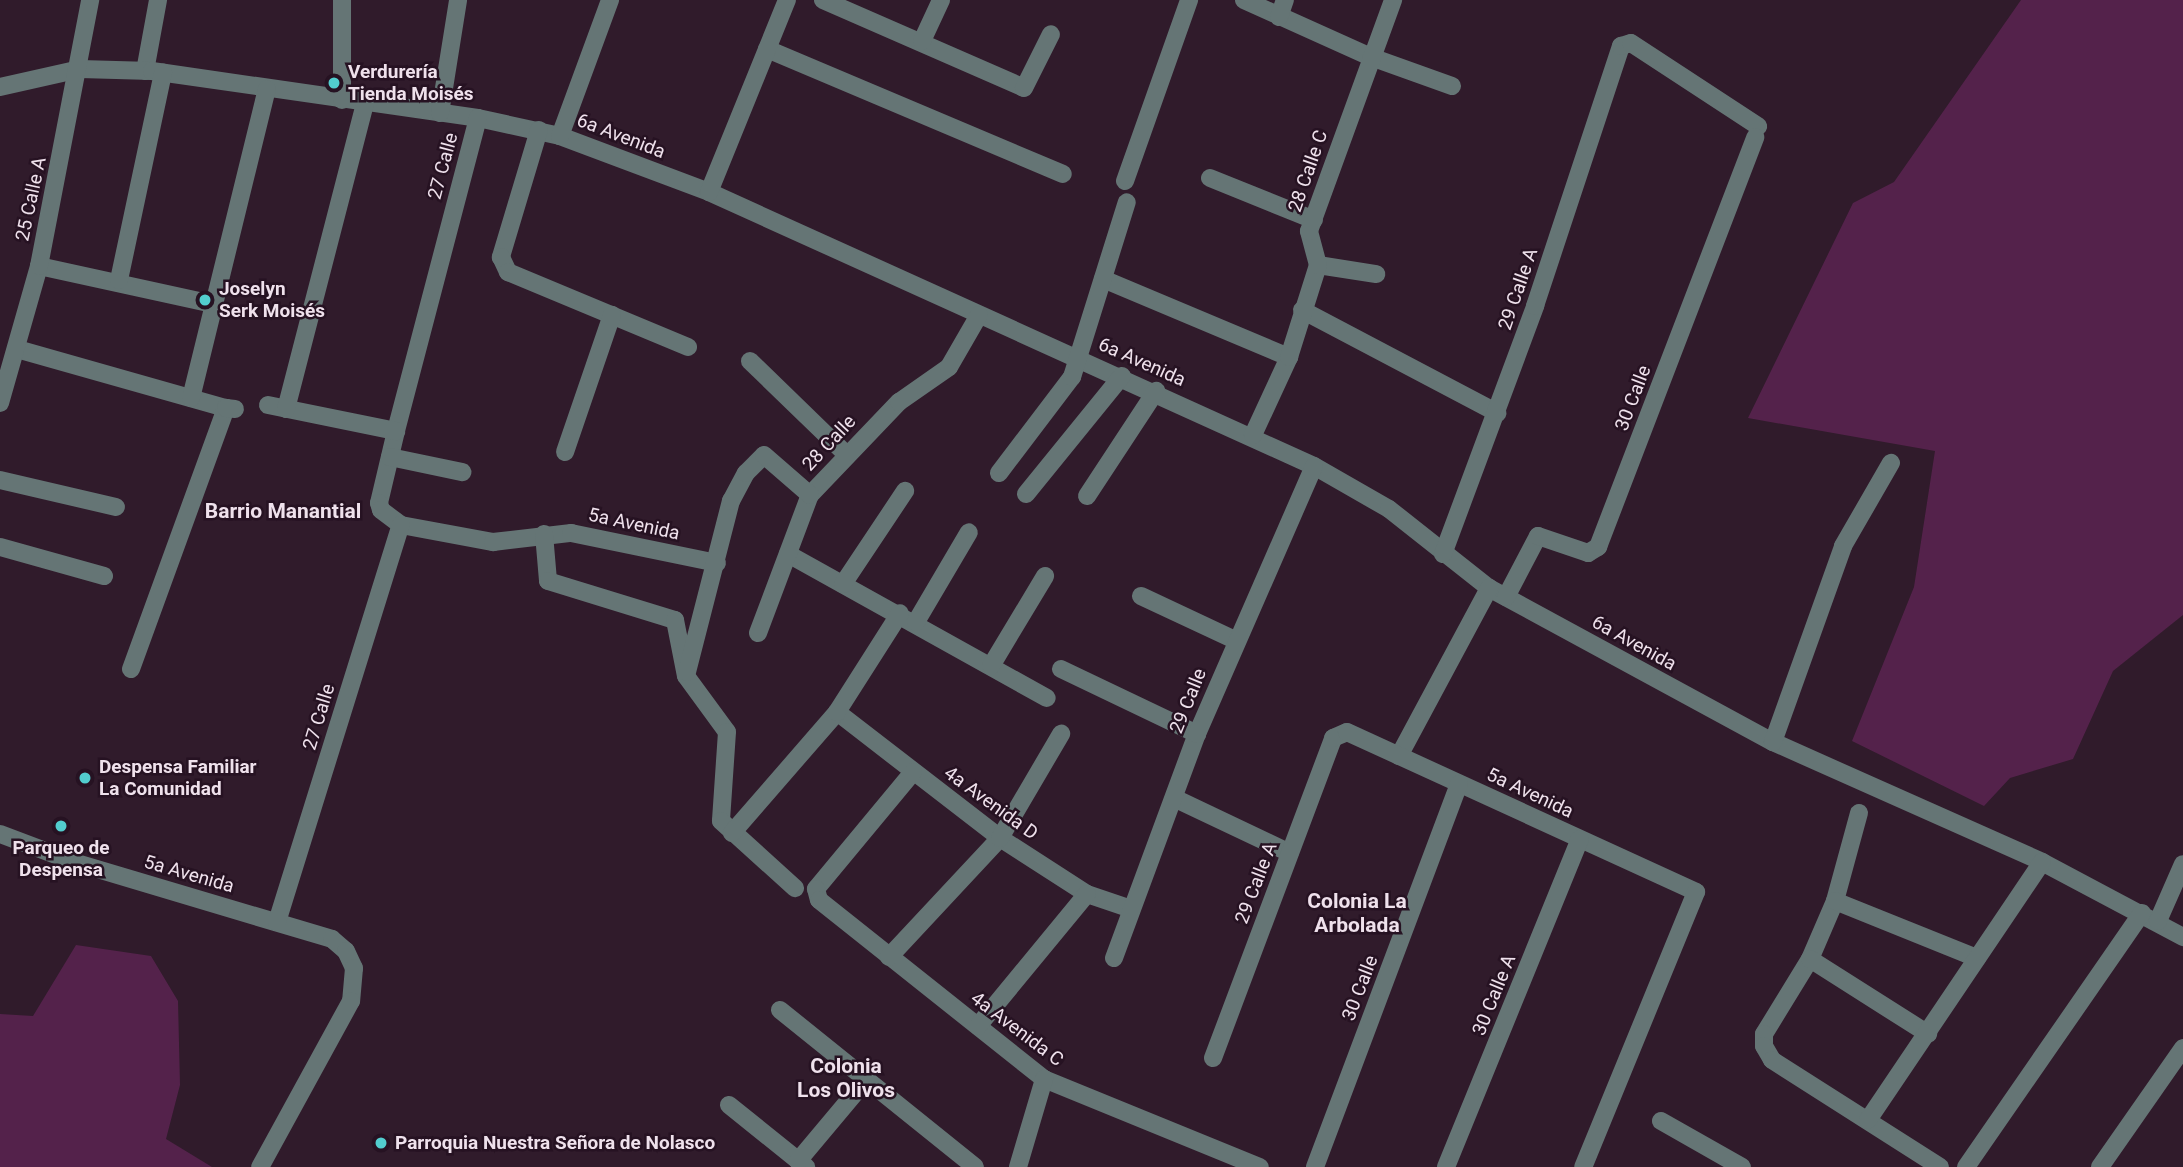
<!DOCTYPE html>
<meta charset="utf-8">
<style>
body{margin:0}
#map{position:relative;width:2183px;height:1167px;overflow:hidden;background:#301b2b;font-family:Roboto,sans-serif}
div>[style]{position:absolute}
[style*='--x']{left:calc(var(--x)*1px);top:calc(var(--y)*1px);width:calc(var(--w)*1px);rotate:calc(var(--a)*1deg)}
.green>*{inset:0;background:#54224b}
.minor>*{height:18px;margin:-9px;padding:0 9px;transform-origin:9px;border-radius:9px;background:#657575}
.dots>*{width:19px;height:19px;translate:-50% -50%;box-sizing:border-box;border:4px solid #261222;border-radius:50%}
span{translate:-50% -50%;white-space:nowrap;text-align:center;line-height:1.15;-webkit-text-stroke:5px #261222;paint-order:stroke}
.poi-label{font-size:19px;color:#efe1ec;font-weight:700}
.left{translate:0 -50%;text-align:left}
.street-label{font-size:19px;color:#efe1ec}
.neighbourhood-label{font-size:21px;color:#efe1ec;font-weight:700}
</style>
<div id="map">
<div class="green">
<i style="clip-path:polygon(2021px 0,2183px 0,2183px 615px,2113px 671px,2073px 759px,2010px 778px,1984px 806px,1852px 741px,1914px 587px,1935px 451px,1748px 418px,1853px 203px,1894px 182px)"></i>
<i style="clip-path:polygon(76px 945px,151px 956px,178px 1001px,180px 1085px,166px 1139px,212px 1167px,0 1167px,0 1014px,33px 1016px)"></i>
</div>
<div class="minor">
<i style="--x:823;--y:0;--w:219;--a:23.6"></i>
<i style="--x:1024;--y:88;--w:60;--a:-63.4"></i>
<i style="--x:1244;--y:0;--w:139;--a:24.2"></i>
<i style="--x:1371;--y:57;--w:86;--a:19.7"></i>
<i style="--x:1279;--y:17;--w:18;--a:-71"></i>
<i style="--x:922;--y:41;--w:45;--a:-65.1"></i>
<i style="--x:767;--y:49;--w:321;--a:22.9"></i>
<i style="--x:145;--y:71;--w:72;--a:-79.6"></i>
<i style="--x:0;--y:87;--w:82;--a:-12.7"></i>
<i style="--x:80;--y:69;--w:72;--a:1.6"></i>
<i style="--x:152;--y:71;--w:329;--a:8.2"></i>
<i style="--x:478;--y:118;--w:84;--a:12.4"></i>
<i style="--x:560;--y:136;--w:159;--a:20.6"></i>
<i style="--x:709;--y:192;--w:664;--a:24.37"></i>
<i style="--x:1314;--y:466;--w:86;--a:29.8"></i>
<i style="--x:1389;--y:509;--w:127;--a:38.3"></i>
<i style="--x:1489;--y:588;--w:323;--a:28.5"></i>
<i style="--x:1773;--y:742;--w:295;--a:24"></i>
<i style="--x:2042;--y:862;--w:160;--a:28"></i>
<i style="--x:342;--y:100;--w:100;--a:-90"></i>
<i style="--x:440;--y:113;--w:114;--a:-80.9"></i>
<i style="--x:478;--y:118;--w:324;--a:104.7"></i>
<i style="--x:396;--y:431;--w:74;--a:103.3"></i>
<i style="--x:379;--y:503;--w:7;--a:74"></i>
<i style="--x:381;--y:510;--w:25;--a:37"></i>
<i style="--x:401;--y:525;--w:94;--a:10.5"></i>
<i style="--x:493;--y:542;--w:79;--a:-6.6"></i>
<i style="--x:571;--y:533;--w:149;--a:11.6"></i>
<i style="--x:539;--y:130;--w:133;--a:106.7"></i>
<i style="--x:501;--y:257;--w:17;--a:65"></i>
<i style="--x:508;--y:272;--w:195;--a:22.6"></i>
<i style="--x:560;--y:136;--w:145;--a:-69.8"></i>
<i style="--x:1210;--y:178;--w:112;--a:22"></i>
<i style="--x:1125;--y:181;--w:192;--a:-70.5"></i>
<i style="--x:709;--y:192;--w:207;--a:-67.9"></i>
<i style="--x:1318;--y:265;--w:59;--a:8.8"></i>
<i style="--x:39;--y:266;--w:178;--a:12.3"></i>
<i style="--x:1103;--y:279;--w:202;--a:22.8"></i>
<i style="--x:119;--y:280;--w:212;--a:-78"></i>
<i style="--x:1302;--y:310;--w:221;--a:27.8"></i>
<i style="--x:17;--y:349;--w:217;--a:15.8"></i>
<i style="--x:750;--y:361;--w:132;--a:44.1"></i>
<i style="--x:191;--y:398;--w:318;--a:-76.2"></i>
<i style="--x:0;--y:403;--w:142;--a:-74.1"></i>
<i style="--x:39;--y:266;--w:271;--a:-79.1"></i>
<i style="--x:268;--y:405;--w:131;--a:11.5"></i>
<i style="--x:286;--y:409;--w:316;--a:-75.5"></i>
<i style="--x:1253;--y:435;--w:86;--a:-65.2"></i>
<i style="--x:1289;--y:357;--w:96;--a:-72.5"></i>
<i style="--x:1318;--y:265;--w:35;--a:-105"></i>
<i style="--x:1309;--y:231;--w:246;--a:-70"></i>
<i style="--x:565;--y:452;--w:145;--a:-71.1"></i>
<i style="--x:390;--y:457;--w:74;--a:11.8"></i>
<i style="--x:999;--y:473;--w:121;--a:-52.8"></i>
<i style="--x:1072;--y:377;--w:183;--a:-72.6"></i>
<i style="--x:0;--y:480;--w:119;--a:13.1"></i>
<i style="--x:1026;--y:494;--w:152;--a:-50.9"></i>
<i style="--x:1087;--y:496;--w:126;--a:-56.7"></i>
<i style="--x:544;--y:534;--w:47;--a:85.1"></i>
<i style="--x:548;--y:581;--w:133;--a:17.1"></i>
<i style="--x:675;--y:620;--w:57;--a:78.9"></i>
<i style="--x:686;--y:676;--w:69;--a:53.8"></i>
<i style="--x:727;--y:732;--w:89;--a:93.9"></i>
<i style="--x:721;--y:821;--w:100;--a:42.2"></i>
<i style="--x:0;--y:547;--w:108;--a:15.6"></i>
<i style="--x:788;--y:554;--w:296;--a:29.1"></i>
<i style="--x:1443;--y:554;--w:265;--a:-69.6"></i>
<i style="--x:1535;--y:306;--w:274;--a:-71.7"></i>
<i style="--x:1621;--y:46;--w:10;--a:-17"></i>
<i style="--x:1631;--y:43;--w:152;--a:33.2"></i>
<i style="--x:843;--y:584;--w:112;--a:-56.3"></i>
<i style="--x:1141;--y:596;--w:104;--a:25.1"></i>
<i style="--x:1506;--y:597;--w:69;--a:-62.3"></i>
<i style="--x:1538;--y:536;--w:53;--a:18.8"></i>
<i style="--x:1588;--y:553;--w:12;--a:-31"></i>
<i style="--x:1598;--y:547;--w:439;--a:-69"></i>
<i style="--x:916;--y:622;--w:104;--a:-59.5"></i>
<i style="--x:758;--y:633;--w:147;--a:-69.4"></i>
<i style="--x:810;--y:495;--w:129;--a:-46.3"></i>
<i style="--x:899;--y:402;--w:61;--a:-35"></i>
<i style="--x:949;--y:367;--w:60;--a:-60"></i>
<i style="--x:991;--y:666;--w:105;--a:-59"></i>
<i style="--x:131;--y:669;--w:278;--a:-70"></i>
<i style="--x:226;--y:408;--w:9;--a:6"></i>
<i style="--x:1061;--y:669;--w:151;--a:25.5"></i>
<i style="--x:687;--y:672;--w:177;--a:-75.6"></i>
<i style="--x:731;--y:501;--w:32;--a:-62"></i>
<i style="--x:746;--y:473;--w:25;--a:-45"></i>
<i style="--x:764;--y:455;--w:61;--a:41"></i>
<i style="--x:837;--y:712;--w:206;--a:37.7"></i>
<i style="--x:1000;--y:838;--w:103;--a:32.8"></i>
<i style="--x:1087;--y:894;--w:46;--a:18.8"></i>
<i style="--x:1773;--y:742;--w:208;--a:-70.3"></i>
<i style="--x:1843;--y:546;--w:96;--a:-60"></i>
<i style="--x:1399;--y:756;--w:191;--a:-61.8"></i>
<i style="--x:913;--y:772;--w:152;--a:129.7"></i>
<i style="--x:816;--y:889;--w:11;--a:75"></i>
<i style="--x:819;--y:900;--w:288;--a:38.5"></i>
<i style="--x:1044;--y:1079;--w:233;--a:22.2"></i>
<i style="--x:1174;--y:798;--w:128;--a:25.4"></i>
<i style="--x:1859;--y:813;--w:91;--a:105.3"></i>
<i style="--x:1835;--y:901;--w:63;--a:113.3"></i>
<i style="--x:1810;--y:959;--w:88;--a:121.5"></i>
<i style="--x:1764;--y:1034;--w:12;--a:90"></i>
<i style="--x:1764;--y:1046;--w:16;--a:60"></i>
<i style="--x:1772;--y:1060;--w:199;--a:32.5"></i>
<i style="--x:732;--y:833;--w:160;--a:-49"></i>
<i style="--x:837;--y:712;--w:117;--a:-57.5"></i>
<i style="--x:0;--y:834;--w:82;--a:20.6"></i>
<i style="--x:77;--y:863;--w:266;--a:16.6"></i>
<i style="--x:332;--y:939;--w:18;--a:41"></i>
<i style="--x:346;--y:951;--w:19;--a:65"></i>
<i style="--x:354;--y:968;--w:33;--a:95"></i>
<i style="--x:351;--y:1001;--w:189;--a:118.7"></i>
<i style="--x:1835;--y:901;--w:153;--a:21.9"></i>
<i style="--x:2158;--y:921;--w:62;--a:-66.3"></i>
<i style="--x:277;--y:922;--w:416;--a:-72.7"></i>
<i style="--x:889;--y:957;--w:163;--a:-47"></i>
<i style="--x:1000;--y:838;--w:121;--a:-59.6"></i>
<i style="--x:1114;--y:958;--w:239;--a:-69.7"></i>
<i style="--x:1197;--y:734;--w:292;--a:-66.4"></i>
<i style="--x:1810;--y:959;--w:140;--a:32.4"></i>
<i style="--x:780;--y:1010;--w:250;--a:38.8"></i>
<i style="--x:978;--y:1026;--w:171;--a:-50.5"></i>
<i style="--x:1213;--y:1058;--w:342;--a:-69.4"></i>
<i style="--x:1333;--y:738;--w:15;--a:-23"></i>
<i style="--x:1347;--y:732;--w:384;--a:24.6"></i>
<i style="--x:1696;--y:892;--w:297;--a:112.3"></i>
<i style="--x:729;--y:1105;--w:99;--a:38.8"></i>
<i style="--x:1868;--y:1120;--w:311;--a:-56"></i>
<i style="--x:1661;--y:1121;--w:93;--a:29.6"></i>
<i style="--x:798;--y:1161;--w:106;--a:-50"></i>
<i style="--x:1018;--y:1167;--w:92;--a:-73.5"></i>
<i style="--x:1315;--y:1167;--w:409;--a:-69.4"></i>
<i style="--x:1446;--y:1167;--w:354;--a:-67.8"></i>
<i style="--x:1966;--y:1167;--w:309;--a:-55.3"></i>
<i style="--x:2100;--y:1167;--w:145;--a:-55.1"></i>
</div>
<div class="dots">
<i style="left:334px;top:83px;background:#52cdce"></i>
<i style="left:205px;top:300px;background:#52cdce"></i>
<i style="left:85px;top:778px;background:#52cdce"></i>
<i style="left:61px;top:826px;background:#52cdce"></i>
<i style="left:381px;top:1143px;background:#52cdce"></i>
</div>
<div class="poi-label">
<span class="left" style="left:348px;top:83px">Verdurería<br>Tienda Moisés</span>
<span class="left" style="left:219px;top:300px">Joselyn<br>Serk Moisés</span>
<span class="left" style="left:99px;top:778px">Despensa Familiar<br>La Comunidad</span>
<span style="left:61px;top:859px">Parqueo de<br>Despensa</span>
<span class="left" style="left:395px;top:1143px">Parroquia Nuestra Señora de Nolasco</span>
</div>
<div class="street-label">
<span style="left:621px;top:136px;rotate:21deg">6a Avenida</span>
<span style="left:443px;top:166px;rotate:-75deg">27 Calle</span>
<span style="left:1308px;top:171px;rotate:-71deg">28 Calle C</span>
<span style="left:31px;top:199px;rotate:-78deg">25 Calle A</span>
<span style="left:1518px;top:289px;rotate:-71deg">29 Calle A</span>
<span style="left:1142px;top:362px;rotate:24deg">6a Avenida</span>
<span style="left:1633px;top:398px;rotate:-69deg">30 Calle</span>
<span style="left:829px;top:443px;rotate:-47deg">28 Calle</span>
<span style="left:634px;top:524px;rotate:12deg">5a Avenida</span>
<span style="left:1634px;top:643px;rotate:29deg">6a Avenida</span>
<span style="left:1188px;top:701px;rotate:-68deg">29 Calle</span>
<span style="left:319px;top:717px;rotate:-73deg">27 Calle</span>
<span style="left:1530px;top:793px;rotate:25deg">5a Avenida</span>
<span style="left:991px;top:803px;rotate:36deg">4a Avenida D</span>
<span style="left:189px;top:874px;rotate:16deg">5a Avenida</span>
<span style="left:1256px;top:883px;rotate:-69deg">29 Calle A</span>
<span style="left:1360px;top:988px;rotate:-69deg">30 Calle</span>
<span style="left:1494px;top:995px;rotate:-68deg">30 Calle A</span>
<span style="left:1017px;top:1029px;rotate:37deg">4a Avenida C</span>
</div>
<div class="neighbourhood-label">
<span style="left:283px;top:511px">Barrio Manantial</span>
<span style="left:1357px;top:913px">Colonia La<br>Arbolada</span>
<span style="left:846px;top:1078px">Colonia<br>Los Olivos</span>
</div>
</div>
